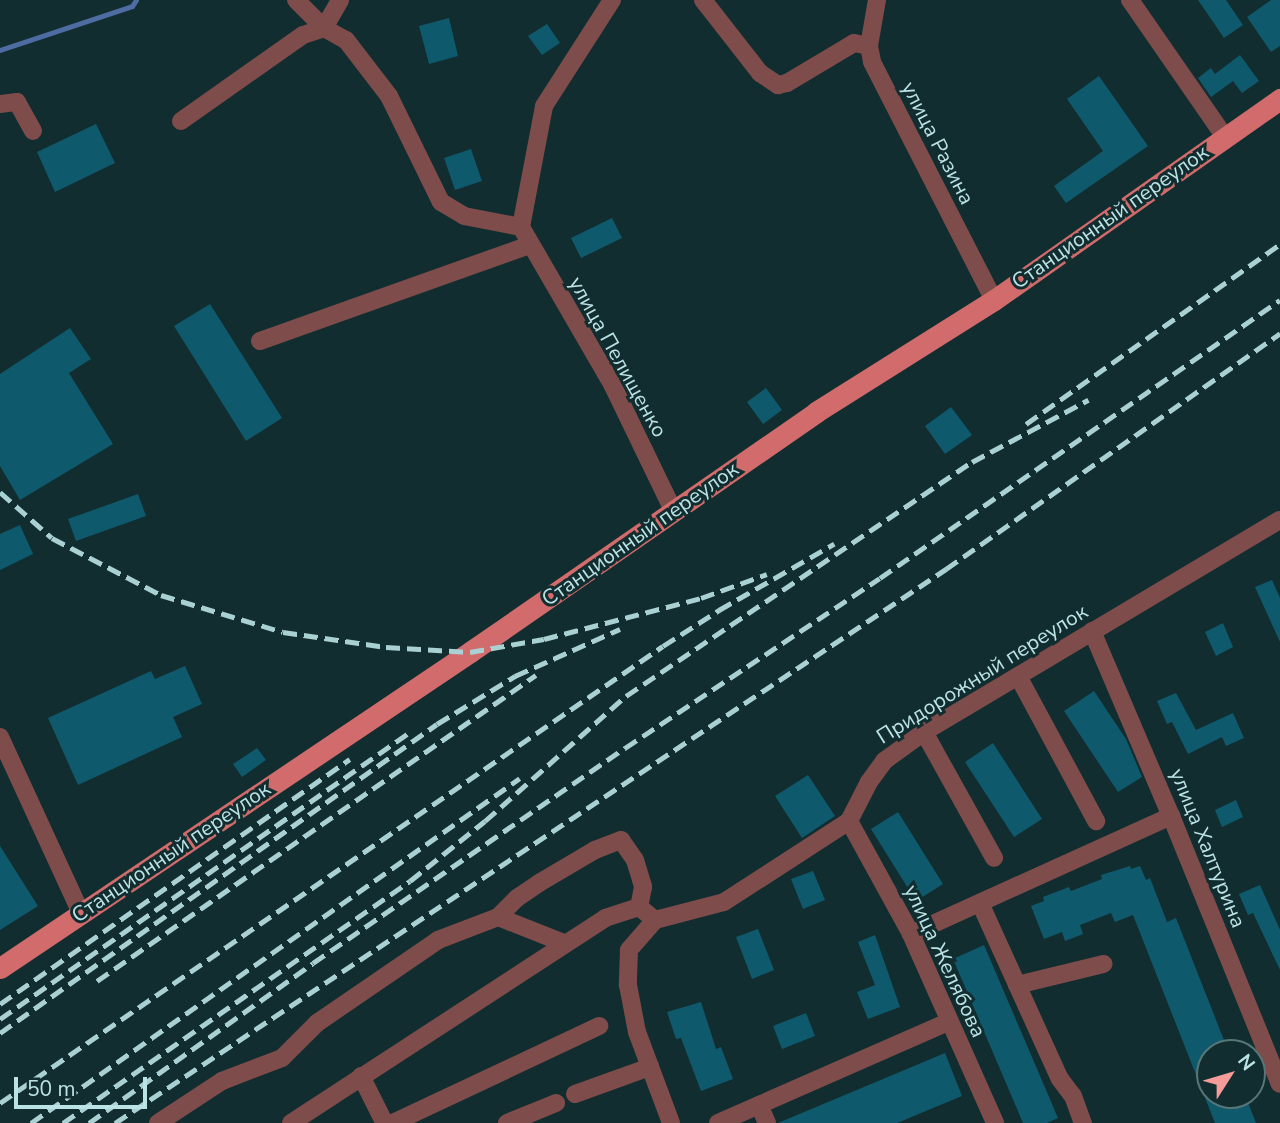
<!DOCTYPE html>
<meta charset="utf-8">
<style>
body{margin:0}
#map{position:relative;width:1280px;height:1123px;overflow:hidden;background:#122d2f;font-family:"Nunito Sans",sans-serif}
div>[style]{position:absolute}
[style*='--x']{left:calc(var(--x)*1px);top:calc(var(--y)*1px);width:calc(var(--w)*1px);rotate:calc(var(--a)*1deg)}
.stream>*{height:5px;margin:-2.5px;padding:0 2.5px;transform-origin:2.5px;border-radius:2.5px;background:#4d6ca2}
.building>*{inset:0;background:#0f596d}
.minor>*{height:18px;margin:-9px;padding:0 9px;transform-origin:9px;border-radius:9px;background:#7e4c4a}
.major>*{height:21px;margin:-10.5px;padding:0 10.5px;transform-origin:10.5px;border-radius:10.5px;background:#d26b6b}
.rail>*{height:5px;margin-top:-2.5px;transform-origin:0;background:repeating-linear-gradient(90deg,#a9d0d2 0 14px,transparent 0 21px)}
span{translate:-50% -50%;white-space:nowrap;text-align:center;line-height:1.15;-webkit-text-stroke:6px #122d2f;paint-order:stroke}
.street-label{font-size:21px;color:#bbe3e6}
.north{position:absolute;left:1196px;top:1039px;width:70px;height:70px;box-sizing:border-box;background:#122d2f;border:2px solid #567678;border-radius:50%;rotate:53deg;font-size:19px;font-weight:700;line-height:28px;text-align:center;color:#bbe3e6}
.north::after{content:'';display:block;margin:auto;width:24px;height:32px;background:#f59b99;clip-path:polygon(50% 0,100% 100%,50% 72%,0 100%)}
.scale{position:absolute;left:14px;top:1077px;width:133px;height:32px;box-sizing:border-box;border:4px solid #bbe3e6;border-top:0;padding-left:9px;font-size:21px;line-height:24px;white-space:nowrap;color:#bbe3e6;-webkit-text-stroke:5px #122d2f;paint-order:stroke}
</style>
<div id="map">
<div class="stream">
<i style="--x:0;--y:50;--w:139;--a:-18.4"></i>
<i style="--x:132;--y:6;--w:7;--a:-56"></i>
</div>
<div class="building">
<i style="clip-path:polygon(1198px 0,1226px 0,1243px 25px,1224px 38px)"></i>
<i style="clip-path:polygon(1271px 0,1280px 0,1280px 46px,1271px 52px,1247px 17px)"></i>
<i style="clip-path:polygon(449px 18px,458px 56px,429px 64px,419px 26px)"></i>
<i style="clip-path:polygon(547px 24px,560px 43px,542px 55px,528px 36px)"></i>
<i style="clip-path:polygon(1240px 55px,1259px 81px,1242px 93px,1233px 81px,1211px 97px,1198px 78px,1211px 68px,1215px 74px)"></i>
<i style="clip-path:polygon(1099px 76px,1148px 146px,1066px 203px,1054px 186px,1103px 151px,1067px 99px)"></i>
<i style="clip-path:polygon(96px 124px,115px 163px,55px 192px,37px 152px)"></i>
<i style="clip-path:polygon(471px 149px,482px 181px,455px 190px,444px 158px)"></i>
<i style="clip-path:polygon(612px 218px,622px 238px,581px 258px,571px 238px)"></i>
<i style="clip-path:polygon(210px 304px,282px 418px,246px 441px,174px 326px)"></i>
<i style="clip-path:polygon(70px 328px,91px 359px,69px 373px,113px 444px,20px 500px,0 466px,0 374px)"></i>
<i style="clip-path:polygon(766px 388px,782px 410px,763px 424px,747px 402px)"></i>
<i style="clip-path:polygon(951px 407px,972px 435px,945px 454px,925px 426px)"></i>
<i style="clip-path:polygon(138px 494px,146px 516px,76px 541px,68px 519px)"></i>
<i style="clip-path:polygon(20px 525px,33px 554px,0 570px,0 534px)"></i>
<i style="clip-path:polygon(1272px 580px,1280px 598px,1280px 642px,1255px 587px)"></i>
<i style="clip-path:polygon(1223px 623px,1233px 647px,1216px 656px,1205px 632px)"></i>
<i style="clip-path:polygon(185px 666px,202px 704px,173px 717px,182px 737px,78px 785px,48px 718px,151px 671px,155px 679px)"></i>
<i style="clip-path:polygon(1094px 691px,1126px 739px,1142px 777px,1118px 792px,1064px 711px)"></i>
<i style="clip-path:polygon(1176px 693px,1196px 730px,1233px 713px,1244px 738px,1226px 746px,1222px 737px,1188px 754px,1172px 722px,1167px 724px,1157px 701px)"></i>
<i style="clip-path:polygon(993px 743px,1042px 819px,1014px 837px,965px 762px)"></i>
<i style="clip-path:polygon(257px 748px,266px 760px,242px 777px,233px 764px)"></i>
<i style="clip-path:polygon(808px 775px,835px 816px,802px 838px,775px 796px)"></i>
<i style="clip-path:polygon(1236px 800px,1243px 817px,1222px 827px,1215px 810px)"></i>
<i style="clip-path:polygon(898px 812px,943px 884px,916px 901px,871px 829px)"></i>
<i style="clip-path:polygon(0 846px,38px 906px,0 930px)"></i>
<i style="clip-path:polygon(1130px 866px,1131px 869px,1140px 866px,1146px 880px,1150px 878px,1167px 922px,1176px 918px,1229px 1053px,1210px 1053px,1210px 1095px,1245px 1095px,1256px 1123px,1215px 1123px,1133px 915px,1115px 922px,1111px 913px,1080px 925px,1083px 934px,1065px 941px,1062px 932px,1044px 939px,1031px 906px,1044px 901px,1043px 897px,1069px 887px,1071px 891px,1102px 879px,1101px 875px)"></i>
<i style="clip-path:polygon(813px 871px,825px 900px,803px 909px,791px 879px)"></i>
<i style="clip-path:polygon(1260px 885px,1280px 930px,1280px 970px,1253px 913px,1248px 915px,1239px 894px)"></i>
<i style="clip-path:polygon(758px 929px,774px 970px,752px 979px,736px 937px)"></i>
<i style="clip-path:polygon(875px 935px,900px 1007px,868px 1019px,857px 992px,875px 985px,858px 942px)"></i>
<i style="clip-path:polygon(984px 945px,1058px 1118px,1047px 1123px,1023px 1123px,953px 959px)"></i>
<i style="clip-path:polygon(701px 1002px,716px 1049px,721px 1047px,733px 1079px,701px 1091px,681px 1038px,676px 1039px,667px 1012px)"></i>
<i style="clip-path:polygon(806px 1013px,815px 1036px,782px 1049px,773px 1026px)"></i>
<i style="clip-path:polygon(945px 1053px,962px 1096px,897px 1123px,778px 1123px)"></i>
</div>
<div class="minor">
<i style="--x:296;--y:0;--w:40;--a:45"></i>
<i style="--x:324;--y:28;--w:25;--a:29"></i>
<i style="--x:346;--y:40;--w:71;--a:52.5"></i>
<i style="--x:389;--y:96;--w:118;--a:63.9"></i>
<i style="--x:441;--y:202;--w:27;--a:31"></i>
<i style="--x:464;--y:216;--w:58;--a:10.9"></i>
<i style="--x:521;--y:227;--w:184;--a:59.9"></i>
<i style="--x:613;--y:386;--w:138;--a:64.2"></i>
<i style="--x:703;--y:0;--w:93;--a:52"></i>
<i style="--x:760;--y:73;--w:22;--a:34"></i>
<i style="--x:778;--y:85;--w:9;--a:-13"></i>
<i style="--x:787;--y:83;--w:78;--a:-30.8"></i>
<i style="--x:854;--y:43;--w:15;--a:11"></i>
<i style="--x:877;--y:0;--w:47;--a:99.9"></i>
<i style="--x:869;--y:46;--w:16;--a:79"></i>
<i style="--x:872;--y:62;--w:267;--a:62.9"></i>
<i style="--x:1130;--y:0;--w:165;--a:55.3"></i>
<i style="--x:0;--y:104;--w:17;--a:-7"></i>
<i style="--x:17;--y:102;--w:33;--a:61"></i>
<i style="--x:181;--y:121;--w:149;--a:-35.2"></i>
<i style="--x:303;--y:35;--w:22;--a:-18"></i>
<i style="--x:324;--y:28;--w:32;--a:-60"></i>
<i style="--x:521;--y:227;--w:123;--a:-79.2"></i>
<i style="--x:544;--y:106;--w:126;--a:-57.3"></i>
<i style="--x:260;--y:341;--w:286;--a:-19.6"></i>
<i style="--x:1092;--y:631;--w:201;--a:66.9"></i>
<i style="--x:1171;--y:816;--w:289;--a:67.9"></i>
<i style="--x:1018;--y:676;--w:165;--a:61.7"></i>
<i style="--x:924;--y:732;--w:144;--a:60.9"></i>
<i style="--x:0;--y:737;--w:194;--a:65.3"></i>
<i style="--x:849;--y:821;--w:129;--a:61.2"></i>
<i style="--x:911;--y:934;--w:207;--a:66"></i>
<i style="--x:980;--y:903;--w:193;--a:65.6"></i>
<i style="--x:1060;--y:1079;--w:21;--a:53"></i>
<i style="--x:1073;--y:1096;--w:29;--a:70"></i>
<i style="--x:498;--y:917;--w:27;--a:-45"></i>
<i style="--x:517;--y:898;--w:27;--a:-34"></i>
<i style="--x:539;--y:883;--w:65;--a:-30.5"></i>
<i style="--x:595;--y:850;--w:28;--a:-21"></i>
<i style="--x:621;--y:840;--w:24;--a:55"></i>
<i style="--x:635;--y:860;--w:28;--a:73"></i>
<i style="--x:643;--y:887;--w:20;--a:101"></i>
<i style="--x:655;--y:920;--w:71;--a:-14.6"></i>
<i style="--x:724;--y:902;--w:149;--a:-32.9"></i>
<i style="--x:849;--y:821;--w:44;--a:-62.9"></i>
<i style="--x:869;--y:782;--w:26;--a:-54"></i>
<i style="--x:884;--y:761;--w:49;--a:-35.9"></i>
<i style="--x:924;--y:732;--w:414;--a:-30.8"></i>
<i style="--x:655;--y:920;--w:40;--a:131"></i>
<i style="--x:629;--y:950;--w:35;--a:92"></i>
<i style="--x:628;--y:985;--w:48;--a:79.2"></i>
<i style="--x:637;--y:1032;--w:97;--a:69.5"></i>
<i style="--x:911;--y:934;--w:286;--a:-24.4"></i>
<i style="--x:1017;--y:985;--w:89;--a:-13.7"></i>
<i style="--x:361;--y:1076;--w:51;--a:63.4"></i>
<i style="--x:384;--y:1122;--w:5;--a:11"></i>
<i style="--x:575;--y:1094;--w:80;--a:-19.8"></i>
<i style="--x:759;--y:1105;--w:20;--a:66"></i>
<i style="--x:158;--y:1123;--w:77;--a:-33.3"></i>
<i style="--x:222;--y:1081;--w:64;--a:-21"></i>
<i style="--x:282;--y:1058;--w:49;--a:-45"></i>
<i style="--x:317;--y:1023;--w:147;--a:-34.4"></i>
<i style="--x:438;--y:940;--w:64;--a:-21"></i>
<i style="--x:498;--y:917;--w:71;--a:21.5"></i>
<i style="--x:291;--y:1123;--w:375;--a:-33.1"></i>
<i style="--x:605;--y:918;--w:36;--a:-18"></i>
<i style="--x:639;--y:907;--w:21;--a:39"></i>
<i style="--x:393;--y:1123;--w:228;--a:-25.2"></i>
<i style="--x:507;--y:1123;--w:53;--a:-22.2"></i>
<i style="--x:718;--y:1123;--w:253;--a:-23.7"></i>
</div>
<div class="major">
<i style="--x:0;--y:968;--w:566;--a:-33.91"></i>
<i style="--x:470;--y:652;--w:421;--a:-34.7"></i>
<i style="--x:816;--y:412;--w:210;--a:-32.2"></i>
<i style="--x:994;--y:300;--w:350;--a:-35.1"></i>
</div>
<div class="rail">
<i style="--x:1026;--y:424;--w:311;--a:-35.3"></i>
<i style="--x:0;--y:492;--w:69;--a:41.5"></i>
<i style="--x:52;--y:538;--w:123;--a:27.6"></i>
<i style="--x:161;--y:595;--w:127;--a:16.9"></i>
<i style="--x:283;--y:632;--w:104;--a:8.3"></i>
<i style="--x:386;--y:647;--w:84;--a:3.4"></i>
<i style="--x:470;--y:652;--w:75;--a:-10"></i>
<i style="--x:544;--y:639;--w:162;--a:-14.6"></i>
<i style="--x:701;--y:598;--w:70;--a:-20"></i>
<i style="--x:97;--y:981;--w:535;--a:-34.88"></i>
<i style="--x:0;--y:1004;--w:427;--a:-35"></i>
<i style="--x:0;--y:1019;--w:497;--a:-35"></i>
<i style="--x:0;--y:1033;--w:535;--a:-35.26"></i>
<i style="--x:437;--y:724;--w:92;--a:-31.6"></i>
<i style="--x:515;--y:676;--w:115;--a:-24.1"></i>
<i style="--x:0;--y:1103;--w:805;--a:-34.58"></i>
<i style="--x:663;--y:646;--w:67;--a:-32.7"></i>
<i style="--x:719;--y:610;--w:133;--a:-29.9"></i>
<i style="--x:31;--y:1123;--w:598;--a:-35.2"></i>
<i style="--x:63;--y:1123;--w:423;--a:-34.9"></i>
<i style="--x:410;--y:881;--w:96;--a:-38.7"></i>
<i style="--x:485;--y:821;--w:188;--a:-41.6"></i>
<i style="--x:626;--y:696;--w:418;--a:-34.1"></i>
<i style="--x:972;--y:462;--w:132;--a:-28.1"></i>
<i style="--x:89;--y:1123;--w:275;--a:-35.5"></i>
<i style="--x:313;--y:963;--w:379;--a:-34.6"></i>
<i style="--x:625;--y:748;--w:306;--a:-33.7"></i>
<i style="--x:880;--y:578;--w:487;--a:-34.8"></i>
<i style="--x:115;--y:1123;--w:999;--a:-33.69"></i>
<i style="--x:946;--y:569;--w:409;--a:-35.2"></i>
</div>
<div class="street-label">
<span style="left:938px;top:143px;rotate:63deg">улица Разина</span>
<span style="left:1110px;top:217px;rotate:-35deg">Станционный переулок</span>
<span style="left:618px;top:357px;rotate:61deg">улица Пелищенко</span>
<span style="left:640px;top:534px;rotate:-35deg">Станционный переулок</span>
<span style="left:982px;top:674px;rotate:-32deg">Придорожный переулок</span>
<span style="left:1208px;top:848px;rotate:68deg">улица Халтурина</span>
<span style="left:171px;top:852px;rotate:-34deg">Станционный переулок</span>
<span style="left:945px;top:961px;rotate:65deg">улица Желябова</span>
</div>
<div class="north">N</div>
<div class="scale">50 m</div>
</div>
